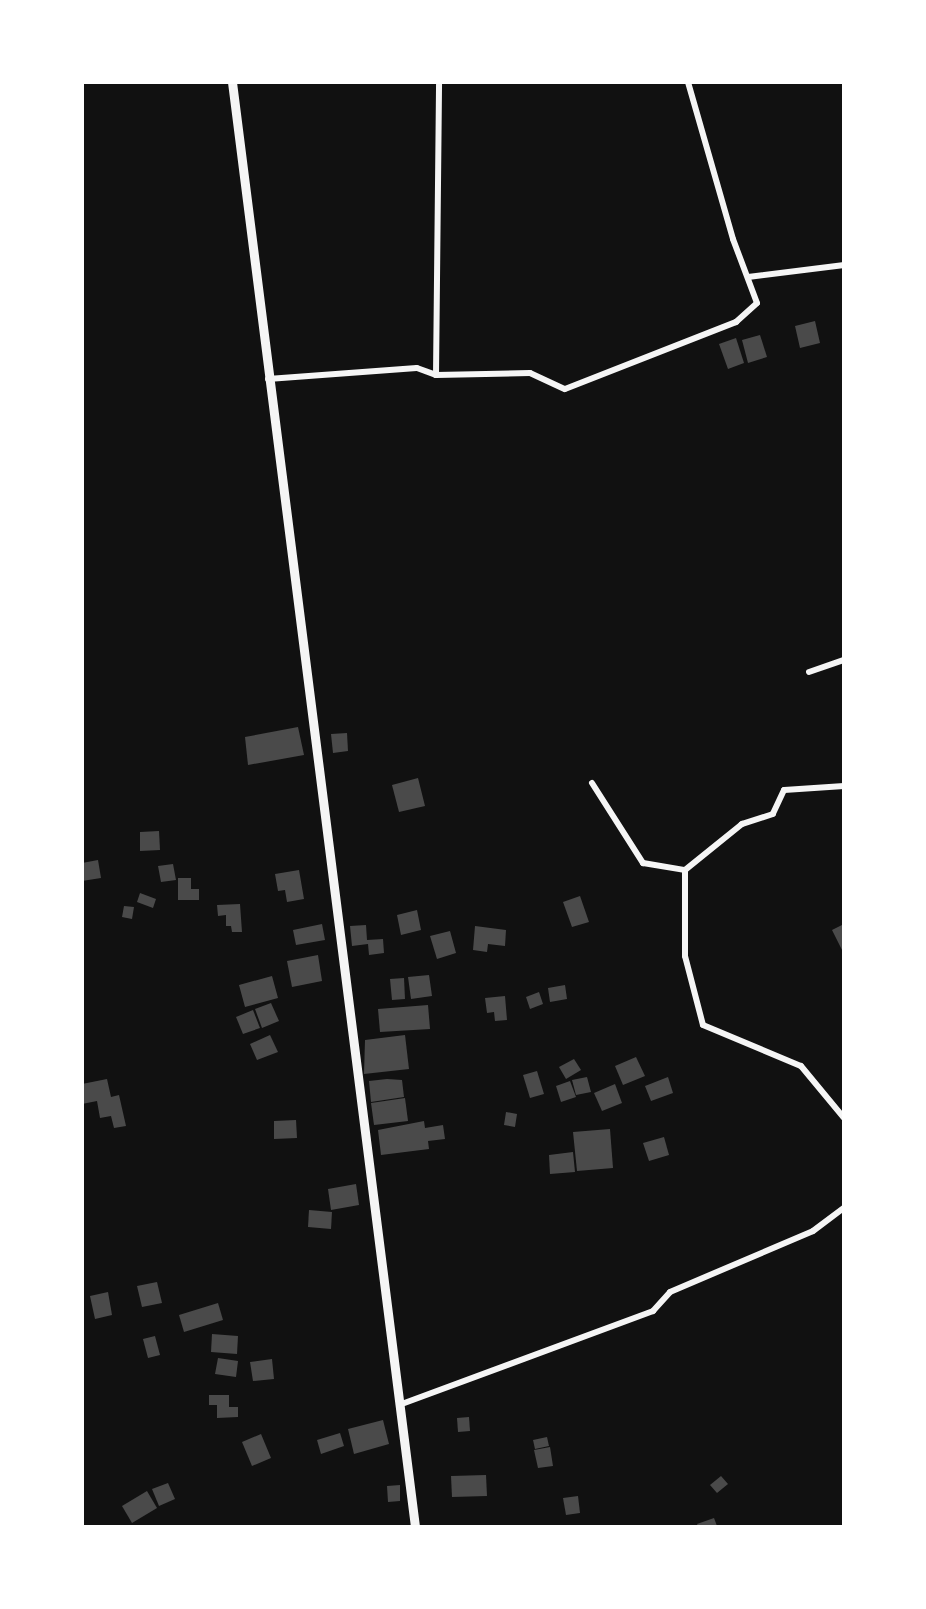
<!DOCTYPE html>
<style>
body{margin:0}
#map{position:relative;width:926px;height:1609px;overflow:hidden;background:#111;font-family:Mulish,sans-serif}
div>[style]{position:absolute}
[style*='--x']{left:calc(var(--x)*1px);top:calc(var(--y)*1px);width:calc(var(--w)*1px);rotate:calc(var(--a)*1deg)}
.building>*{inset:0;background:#4a4a4a}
.minor>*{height:6px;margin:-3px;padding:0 3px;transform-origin:3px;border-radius:3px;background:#f5f5f5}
.tertiary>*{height:9px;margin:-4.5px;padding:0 4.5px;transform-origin:4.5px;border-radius:4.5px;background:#f5f5f5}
span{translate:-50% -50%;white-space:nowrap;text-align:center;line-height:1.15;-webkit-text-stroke:4.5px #fff;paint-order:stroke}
.frame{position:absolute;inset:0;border:84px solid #fff;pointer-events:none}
</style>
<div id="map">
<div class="building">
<i style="clip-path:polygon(815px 321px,820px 343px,800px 348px,795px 326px)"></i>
<i style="clip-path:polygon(760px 335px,767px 357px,748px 363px,742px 340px)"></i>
<i style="clip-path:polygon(736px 338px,744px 363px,728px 369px,719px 344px)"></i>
<i style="clip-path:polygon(298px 727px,304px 755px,248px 765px,245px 737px)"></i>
<i style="clip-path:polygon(347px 733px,348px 751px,333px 753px,331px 734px)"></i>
<i style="clip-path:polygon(418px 778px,425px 806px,399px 812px,392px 785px)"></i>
<i style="clip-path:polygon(159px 831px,160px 850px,140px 851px,140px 832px)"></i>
<i style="clip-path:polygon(98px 860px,101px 878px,82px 881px,82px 863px)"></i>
<i style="clip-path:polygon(173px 864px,176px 880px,161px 882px,158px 866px)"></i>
<i style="clip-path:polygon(299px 870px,304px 899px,287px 902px,285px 890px,278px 891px,275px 874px)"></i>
<i style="clip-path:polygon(178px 878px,191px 878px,191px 889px,199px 889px,199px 900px,178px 900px)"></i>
<i style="clip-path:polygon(140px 893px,156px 899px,153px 908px,137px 902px)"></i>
<i style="clip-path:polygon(580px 896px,589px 922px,572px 927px,563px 902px)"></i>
<i style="clip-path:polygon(240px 904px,242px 932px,232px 932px,231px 926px,226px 926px,226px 915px,218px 916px,217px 905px)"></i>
<i style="clip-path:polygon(124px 906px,134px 907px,132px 919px,122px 917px)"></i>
<i style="clip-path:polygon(417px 910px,421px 930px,401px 935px,397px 915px)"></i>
<i style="clip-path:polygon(322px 924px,325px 940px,296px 945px,293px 930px)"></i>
<i style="clip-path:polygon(844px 924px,844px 949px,842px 950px,832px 930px)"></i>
<i style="clip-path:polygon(366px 925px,367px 940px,383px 939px,384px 953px,369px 955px,368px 944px,352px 946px,350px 926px)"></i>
<i style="clip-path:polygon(475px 926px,506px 930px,505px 946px,488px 944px,487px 952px,473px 950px)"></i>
<i style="clip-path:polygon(450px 931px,456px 953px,437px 959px,430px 936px)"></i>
<i style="clip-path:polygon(318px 955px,322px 981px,292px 987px,287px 961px)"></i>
<i style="clip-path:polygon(429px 975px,432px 996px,411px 999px,408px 977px)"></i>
<i style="clip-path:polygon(272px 976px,278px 998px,245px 1007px,239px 985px)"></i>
<i style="clip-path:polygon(404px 978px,405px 999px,392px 1000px,390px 979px)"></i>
<i style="clip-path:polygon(565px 985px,567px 999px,550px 1002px,548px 988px)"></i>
<i style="clip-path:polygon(539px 992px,543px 1004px,530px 1009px,526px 997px)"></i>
<i style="clip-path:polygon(505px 996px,507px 1020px,495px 1021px,494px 1012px,487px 1013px,485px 998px)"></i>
<i style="clip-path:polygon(271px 1003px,279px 1021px,262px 1028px,255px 1009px)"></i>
<i style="clip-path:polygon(428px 1005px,430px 1029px,380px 1032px,378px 1009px)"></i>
<i style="clip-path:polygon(253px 1010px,260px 1028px,243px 1034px,236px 1017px)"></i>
<i style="clip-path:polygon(270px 1035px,278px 1052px,257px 1060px,250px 1044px)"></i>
<i style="clip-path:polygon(405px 1035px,409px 1069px,364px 1074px,365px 1040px)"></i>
<i style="clip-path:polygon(636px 1057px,645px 1076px,623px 1085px,615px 1066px)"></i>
<i style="clip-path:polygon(574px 1059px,581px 1070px,566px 1079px,559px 1067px)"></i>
<i style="clip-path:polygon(537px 1071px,544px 1094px,530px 1098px,523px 1075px)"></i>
<i style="clip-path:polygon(587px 1077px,591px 1092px,576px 1095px,572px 1080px)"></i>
<i style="clip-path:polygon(668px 1077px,673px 1093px,651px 1101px,645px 1086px)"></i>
<i style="clip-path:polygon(107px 1079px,111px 1097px,119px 1095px,126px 1126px,114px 1128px,111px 1116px,100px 1118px,97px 1101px,82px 1104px,82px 1084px)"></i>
<i style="clip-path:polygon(387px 1079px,402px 1080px,404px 1097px,371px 1102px,369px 1081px)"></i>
<i style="clip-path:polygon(570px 1081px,576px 1097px,561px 1102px,556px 1086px)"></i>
<i style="clip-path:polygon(615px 1084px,622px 1103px,602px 1111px,594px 1093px)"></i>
<i style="clip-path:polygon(405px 1098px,408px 1121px,374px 1125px,371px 1103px)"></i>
<i style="clip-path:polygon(506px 1112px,517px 1114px,515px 1127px,504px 1125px)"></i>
<i style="clip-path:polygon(296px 1120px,297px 1138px,274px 1139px,274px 1121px)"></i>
<i style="clip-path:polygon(424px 1121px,425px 1128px,443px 1125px,445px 1139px,428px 1141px,429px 1149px,381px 1155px,378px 1130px)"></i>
<i style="clip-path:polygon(610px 1129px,613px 1168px,577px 1171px,573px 1132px)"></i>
<i style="clip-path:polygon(664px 1137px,669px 1155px,649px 1161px,643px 1143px)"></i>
<i style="clip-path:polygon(573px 1152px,575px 1172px,550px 1174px,549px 1155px)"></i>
<i style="clip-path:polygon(356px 1184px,359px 1205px,331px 1210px,328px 1189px)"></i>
<i style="clip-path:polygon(309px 1210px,332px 1212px,331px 1229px,308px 1227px)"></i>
<i style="clip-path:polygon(157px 1282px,162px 1303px,142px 1307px,137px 1286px)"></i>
<i style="clip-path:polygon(108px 1292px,112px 1315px,95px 1319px,90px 1296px)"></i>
<i style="clip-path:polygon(218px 1303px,223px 1320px,184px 1332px,179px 1315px)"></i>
<i style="clip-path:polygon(212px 1334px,238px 1336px,237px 1354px,211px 1352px)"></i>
<i style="clip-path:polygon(155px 1336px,160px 1355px,148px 1358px,143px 1339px)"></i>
<i style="clip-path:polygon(218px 1358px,238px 1361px,236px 1377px,215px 1374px)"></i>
<i style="clip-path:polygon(272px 1359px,274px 1379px,253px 1381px,250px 1362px)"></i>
<i style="clip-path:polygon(209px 1395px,229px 1395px,229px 1407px,238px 1407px,238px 1417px,217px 1418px,217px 1405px,209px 1405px)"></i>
<i style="clip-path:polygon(469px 1417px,470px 1431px,458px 1432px,457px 1418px)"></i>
<i style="clip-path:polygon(383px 1420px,389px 1444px,354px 1454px,348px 1429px)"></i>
<i style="clip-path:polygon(340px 1433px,344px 1446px,321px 1454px,317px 1440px)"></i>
<i style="clip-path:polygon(261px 1434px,271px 1458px,252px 1466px,242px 1442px)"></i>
<i style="clip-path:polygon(547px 1437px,549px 1446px,535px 1449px,533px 1440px)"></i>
<i style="clip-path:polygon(550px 1447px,553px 1466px,538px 1468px,534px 1450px)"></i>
<i style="clip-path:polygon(486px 1475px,487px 1496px,452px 1497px,451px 1476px)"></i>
<i style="clip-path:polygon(721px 1476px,728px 1484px,717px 1493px,710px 1485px)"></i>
<i style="clip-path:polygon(168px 1483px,175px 1499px,159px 1506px,152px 1489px)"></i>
<i style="clip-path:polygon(400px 1485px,400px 1501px,388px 1502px,387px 1486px)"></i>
<i style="clip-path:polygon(147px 1491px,157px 1508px,132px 1523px,122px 1506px)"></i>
<i style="clip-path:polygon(578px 1496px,580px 1513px,566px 1515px,563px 1498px)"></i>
<i style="clip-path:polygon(714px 1518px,717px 1526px,698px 1526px,697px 1524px)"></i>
</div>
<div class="minor">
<i style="--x:748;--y:277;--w:97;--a:-7.1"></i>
<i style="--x:436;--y:375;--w:293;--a:-89.4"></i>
<i style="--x:268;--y:379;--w:149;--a:-4.2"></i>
<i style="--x:417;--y:368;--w:20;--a:20"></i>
<i style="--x:436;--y:375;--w:94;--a:-1.2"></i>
<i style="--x:530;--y:373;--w:38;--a:25"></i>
<i style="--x:565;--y:389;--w:184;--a:-21.4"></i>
<i style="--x:736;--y:322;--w:28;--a:-42"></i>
<i style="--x:757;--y:303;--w:68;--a:-110.6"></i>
<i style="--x:733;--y:239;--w:163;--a:-106"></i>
<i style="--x:809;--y:672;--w:37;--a:-19"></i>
<i style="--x:592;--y:783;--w:95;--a:57.5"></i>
<i style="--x:643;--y:863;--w:43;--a:9.5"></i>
<i style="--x:844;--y:786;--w:60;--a:176.2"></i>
<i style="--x:784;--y:790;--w:26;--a:115"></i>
<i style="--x:773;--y:814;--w:33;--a:162"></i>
<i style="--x:742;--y:824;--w:73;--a:141.1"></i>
<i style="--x:685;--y:870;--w:86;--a:90"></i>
<i style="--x:685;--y:956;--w:71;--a:75.4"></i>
<i style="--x:703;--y:1025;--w:106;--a:22.7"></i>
<i style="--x:801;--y:1066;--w:67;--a:50.4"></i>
<i style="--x:399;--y:1405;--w:271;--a:-20.3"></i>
<i style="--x:653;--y:1311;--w:25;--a:-48"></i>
<i style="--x:670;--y:1292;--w:155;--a:-23.1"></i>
<i style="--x:813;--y:1231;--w:39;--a:-37"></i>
</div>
<div class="tertiary">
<i style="--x:232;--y:82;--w:1456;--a:82.78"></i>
</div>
<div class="frame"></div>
</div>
